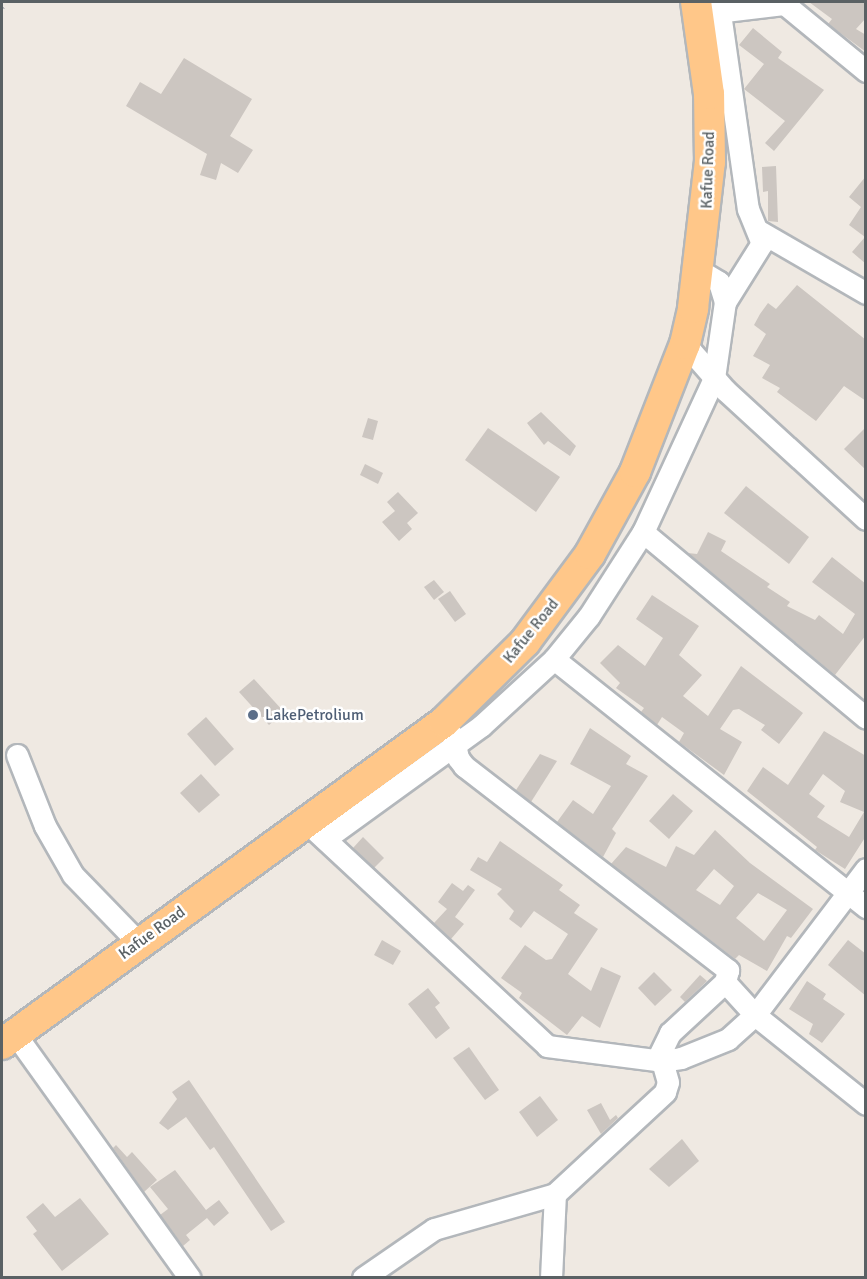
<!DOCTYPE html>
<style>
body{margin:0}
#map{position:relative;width:867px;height:1279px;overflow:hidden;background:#efe9e2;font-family:Signika,sans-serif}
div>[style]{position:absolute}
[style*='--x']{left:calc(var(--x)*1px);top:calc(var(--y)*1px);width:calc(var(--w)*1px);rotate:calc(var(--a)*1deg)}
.building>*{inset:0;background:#ccc6c1}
.roads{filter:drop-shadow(2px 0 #b3b7bb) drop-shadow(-2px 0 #b3b7bb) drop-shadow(0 2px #b3b7bb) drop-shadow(0 -2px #b3b7bb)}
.minor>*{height:21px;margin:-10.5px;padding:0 10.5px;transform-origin:10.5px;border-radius:10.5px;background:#fff}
.highway>*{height:30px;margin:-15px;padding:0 15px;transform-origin:15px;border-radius:15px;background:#ffc789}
.rail>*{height:4.5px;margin-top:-2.25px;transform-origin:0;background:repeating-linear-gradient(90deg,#b2b3b4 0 1.5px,transparent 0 9.5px)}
.dots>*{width:16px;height:16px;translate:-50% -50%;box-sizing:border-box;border:3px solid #fff;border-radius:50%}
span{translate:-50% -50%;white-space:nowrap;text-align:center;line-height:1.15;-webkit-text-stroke:5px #fff;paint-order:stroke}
.street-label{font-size:16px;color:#5a6164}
.service-label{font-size:16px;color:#4e5e75}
.left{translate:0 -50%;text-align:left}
.frame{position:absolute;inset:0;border:3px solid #5a6164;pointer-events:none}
</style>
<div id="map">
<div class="building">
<i style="clip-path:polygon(809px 2px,866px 2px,866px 18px,856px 29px,866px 35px,866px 52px,828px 24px,832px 19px)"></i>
<i style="clip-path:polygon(753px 28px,782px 52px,778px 58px,824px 90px,774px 151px,765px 143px,785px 121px,744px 89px,764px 64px,739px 45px)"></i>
<i style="clip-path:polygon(184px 58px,252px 99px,230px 136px,253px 150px,238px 173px,221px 163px,216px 180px,200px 175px,207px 154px,126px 106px,140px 82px,161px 94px)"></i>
<i style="clip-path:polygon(776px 166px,778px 222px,768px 221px,768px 191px,763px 192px,762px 167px)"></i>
<i style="clip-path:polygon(866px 176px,866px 264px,852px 252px,865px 237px,849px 225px,861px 207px,849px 197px)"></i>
<i style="clip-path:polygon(797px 285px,866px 340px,866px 401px,844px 386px,816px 421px,777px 392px,780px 388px,762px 378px,770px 365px,753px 356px,766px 334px,754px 325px,760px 314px,768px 303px,776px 309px)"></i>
<i style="clip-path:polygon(541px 412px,576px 446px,570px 456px,548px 441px,544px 445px,527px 423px)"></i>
<i style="clip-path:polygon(368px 418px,378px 421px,373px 440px,362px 437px)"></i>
<i style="clip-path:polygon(866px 427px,866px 470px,844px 449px)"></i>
<i style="clip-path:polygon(488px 428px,560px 477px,536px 512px,465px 460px)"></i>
<i style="clip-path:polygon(365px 464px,383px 473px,378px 484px,360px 475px)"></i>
<i style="clip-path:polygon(746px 486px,809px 537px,789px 564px,724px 513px)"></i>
<i style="clip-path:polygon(398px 492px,418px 513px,407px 523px,412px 529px,399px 541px,382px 522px,395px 511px,387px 502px)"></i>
<i style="clip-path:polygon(708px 532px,726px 541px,721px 551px,770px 584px,767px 587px,790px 602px,787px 606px,815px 620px,819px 615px,843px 634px,855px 614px,812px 582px,832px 557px,866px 584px,866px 635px,835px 675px,688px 553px,697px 554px)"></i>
<i style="clip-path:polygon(434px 580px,444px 592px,434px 600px,424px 587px)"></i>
<i style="clip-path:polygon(450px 591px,466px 614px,455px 622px,438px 599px)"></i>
<i style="clip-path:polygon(652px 595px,699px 626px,679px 655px,702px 675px,683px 696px,708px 716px,741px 666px,803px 713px,779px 744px,761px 730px,765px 725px,739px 709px,733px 710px,720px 729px,742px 742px,724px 775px,679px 742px,684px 733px,662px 717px,657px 725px,641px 712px,644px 708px,616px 688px,620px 683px,600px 663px,618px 645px,645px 666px,663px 638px,636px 619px)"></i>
<i style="clip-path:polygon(254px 679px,284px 712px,269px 725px,239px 692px)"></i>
<i style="clip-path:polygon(206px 717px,234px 749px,215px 766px,187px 734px)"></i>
<i style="clip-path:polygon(590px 728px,631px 756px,626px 764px,648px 776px,612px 829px,616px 833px,603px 857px,557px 822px,573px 800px,593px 814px,611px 786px,570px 764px)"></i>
<i style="clip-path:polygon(evenodd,824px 731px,866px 756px,866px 836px,845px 869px,815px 850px,817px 847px,747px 791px,763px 767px,788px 785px,824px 731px,823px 774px,845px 791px,840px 802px,864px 812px,849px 837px,817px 817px,825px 806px,809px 794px,823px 774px)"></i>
<i style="clip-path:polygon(540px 754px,557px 761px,531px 802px,516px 790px)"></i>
<i style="clip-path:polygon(201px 774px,220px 795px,199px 813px,180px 793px)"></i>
<i style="clip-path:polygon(673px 794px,693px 811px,669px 839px,649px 821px)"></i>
<i style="clip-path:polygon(evenodd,715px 830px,750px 863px,813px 909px,791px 938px,787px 936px,767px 971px,739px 955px,735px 959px,611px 864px,626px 847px,666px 867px,676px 846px,694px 855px,715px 830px,714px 869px,734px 886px,720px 905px,696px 890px,714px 869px,715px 830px,758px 893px,787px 910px,764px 941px,736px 918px,758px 893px)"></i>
<i style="clip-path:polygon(363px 837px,384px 858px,374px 868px,353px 848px)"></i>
<i style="clip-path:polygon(500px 841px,563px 885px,559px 890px,580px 905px,574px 913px,598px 929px,568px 974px,591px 991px,601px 967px,621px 976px,600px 1028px,582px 1016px,567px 1035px,519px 998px,522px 993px,501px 978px,525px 945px,546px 960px,552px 959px,568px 934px,534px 911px,521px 928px,509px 919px,514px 911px,497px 894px,502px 889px,470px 870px,478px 857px,487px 862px)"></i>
<i style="clip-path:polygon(452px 883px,463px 891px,468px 885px,475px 890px,455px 917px,464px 924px,451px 939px,434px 923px,447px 909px,438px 902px)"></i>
<i style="clip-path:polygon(382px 940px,401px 951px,393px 965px,374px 955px)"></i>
<i style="clip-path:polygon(848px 940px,866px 954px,866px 996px,828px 965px)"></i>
<i style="clip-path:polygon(654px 972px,672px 990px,655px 1006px,638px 988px)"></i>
<i style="clip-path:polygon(700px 975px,707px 981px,685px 1002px,680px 997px)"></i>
<i style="clip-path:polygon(807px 981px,826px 994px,823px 999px,845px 1014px,822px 1043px,809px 1034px,813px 1024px,789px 1009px)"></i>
<i style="clip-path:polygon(428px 988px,440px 1003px,435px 1007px,450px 1028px,436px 1039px,408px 1004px)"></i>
<i style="clip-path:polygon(469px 1047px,499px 1090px,485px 1100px,453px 1058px)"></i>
<i style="clip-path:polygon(189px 1080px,285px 1222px,271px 1231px,214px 1147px,210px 1150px,186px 1117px,168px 1130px,159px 1123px,177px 1099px,172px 1092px)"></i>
<i style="clip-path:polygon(540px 1096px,558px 1120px,537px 1137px,519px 1112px)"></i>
<i style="clip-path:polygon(601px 1103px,610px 1120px,616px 1115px,618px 1118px,601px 1134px,587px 1110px)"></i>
<i style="clip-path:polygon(682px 1139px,699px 1161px,669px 1187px,649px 1169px)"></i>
<i style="clip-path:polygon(116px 1145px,127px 1157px,132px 1152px,157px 1180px,144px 1192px,113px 1148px)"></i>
<i style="clip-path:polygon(175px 1170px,206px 1210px,219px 1200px,229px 1213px,214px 1226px,207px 1218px,186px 1235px,190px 1240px,183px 1246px,160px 1215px,168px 1209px,150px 1187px)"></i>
<i style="clip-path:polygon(80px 1198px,109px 1234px,62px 1271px,33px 1234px,37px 1231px,26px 1217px,43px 1203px,55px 1217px)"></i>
</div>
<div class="roads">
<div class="minor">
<i style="--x:782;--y:2;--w:109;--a:39.4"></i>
<i style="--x:708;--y:13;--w:78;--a:-6.7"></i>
<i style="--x:720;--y:13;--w:198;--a:81.9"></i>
<i style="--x:748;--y:209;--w:37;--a:68"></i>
<i style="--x:762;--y:243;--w:70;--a:122.1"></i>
<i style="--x:759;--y:231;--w:124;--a:30.1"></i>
<i style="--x:685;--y:344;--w:61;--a:49"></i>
<i style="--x:725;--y:390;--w:191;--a:42.5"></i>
<i style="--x:643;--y:532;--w:290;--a:39.8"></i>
<i style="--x:554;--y:659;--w:399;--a:38.5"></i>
<i style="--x:453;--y:736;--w:23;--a:77"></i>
<i style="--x:458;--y:758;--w:10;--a:53"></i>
<i style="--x:464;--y:766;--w:334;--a:37.7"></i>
<i style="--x:728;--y:970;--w:12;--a:104"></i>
<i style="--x:725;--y:982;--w:75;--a:137.2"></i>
<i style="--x:670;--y:1033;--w:30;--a:116"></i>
<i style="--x:17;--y:755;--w:76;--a:68.5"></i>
<i style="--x:45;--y:826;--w:56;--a:60.3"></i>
<i style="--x:73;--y:875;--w:93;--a:45.9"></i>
<i style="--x:316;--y:831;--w:316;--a:42.9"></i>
<i style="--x:547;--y:1046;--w:116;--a:7.4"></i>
<i style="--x:662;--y:1061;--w:19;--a:-9"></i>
<i style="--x:681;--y:1058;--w:51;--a:-22"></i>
<i style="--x:728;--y:1039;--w:36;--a:-42"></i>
<i style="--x:755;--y:1015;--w:142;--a:38.7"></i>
<i style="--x:325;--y:839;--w:193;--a:-35.9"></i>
<i style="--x:481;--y:726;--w:99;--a:-42.5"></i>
<i style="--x:554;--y:659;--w:55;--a:-50.9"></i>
<i style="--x:589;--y:616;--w:100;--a:-57.3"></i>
<i style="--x:643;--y:532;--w:170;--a:-65.2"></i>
<i style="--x:714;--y:378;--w:77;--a:-81.8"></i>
<i style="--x:725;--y:302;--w:21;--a:-107"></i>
<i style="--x:719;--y:282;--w:23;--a:-149"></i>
<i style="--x:725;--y:982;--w:45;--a:47.7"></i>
<i style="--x:755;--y:1015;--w:183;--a:-52.8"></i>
<i style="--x:15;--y:1034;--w:300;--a:54.4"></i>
<i style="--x:363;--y:1278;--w:86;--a:-34.6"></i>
<i style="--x:434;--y:1229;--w:126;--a:-16.1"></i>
<i style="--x:551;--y:1278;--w:84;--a:-87.3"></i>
<i style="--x:555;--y:1194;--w:150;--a:-42.8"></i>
<i style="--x:665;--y:1092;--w:10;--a:-73"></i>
<i style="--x:668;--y:1082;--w:22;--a:-106"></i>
</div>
<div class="highway">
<i style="--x:2;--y:1044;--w:547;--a:-36.07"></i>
<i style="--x:444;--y:722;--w:114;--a:-44.6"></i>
<i style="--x:525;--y:642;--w:109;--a:-53.5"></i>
<i style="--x:590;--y:554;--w:94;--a:-61.2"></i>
<i style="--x:635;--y:472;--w:137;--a:-68.7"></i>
<i style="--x:685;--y:344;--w:37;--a:-77"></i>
<i style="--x:693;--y:308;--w:147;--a:-83.4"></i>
<i style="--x:710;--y:162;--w:68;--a:-90.8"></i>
<i style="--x:709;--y:94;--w:93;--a:-98"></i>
</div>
</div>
<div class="rail">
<i style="--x:2;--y:7;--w:8;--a:-40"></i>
</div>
<div class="dots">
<i style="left:253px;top:715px;background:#5c6f8a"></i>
</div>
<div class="street-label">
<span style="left:708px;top:170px;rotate:-88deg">Kafue Road</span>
<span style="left:531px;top:631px;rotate:-51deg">Kafue Road</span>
<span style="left:152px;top:933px;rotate:-36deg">Kafue Road</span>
</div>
<div class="service-label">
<span class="left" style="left:265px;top:715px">LakePetrolium</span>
</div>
<div class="frame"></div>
</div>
